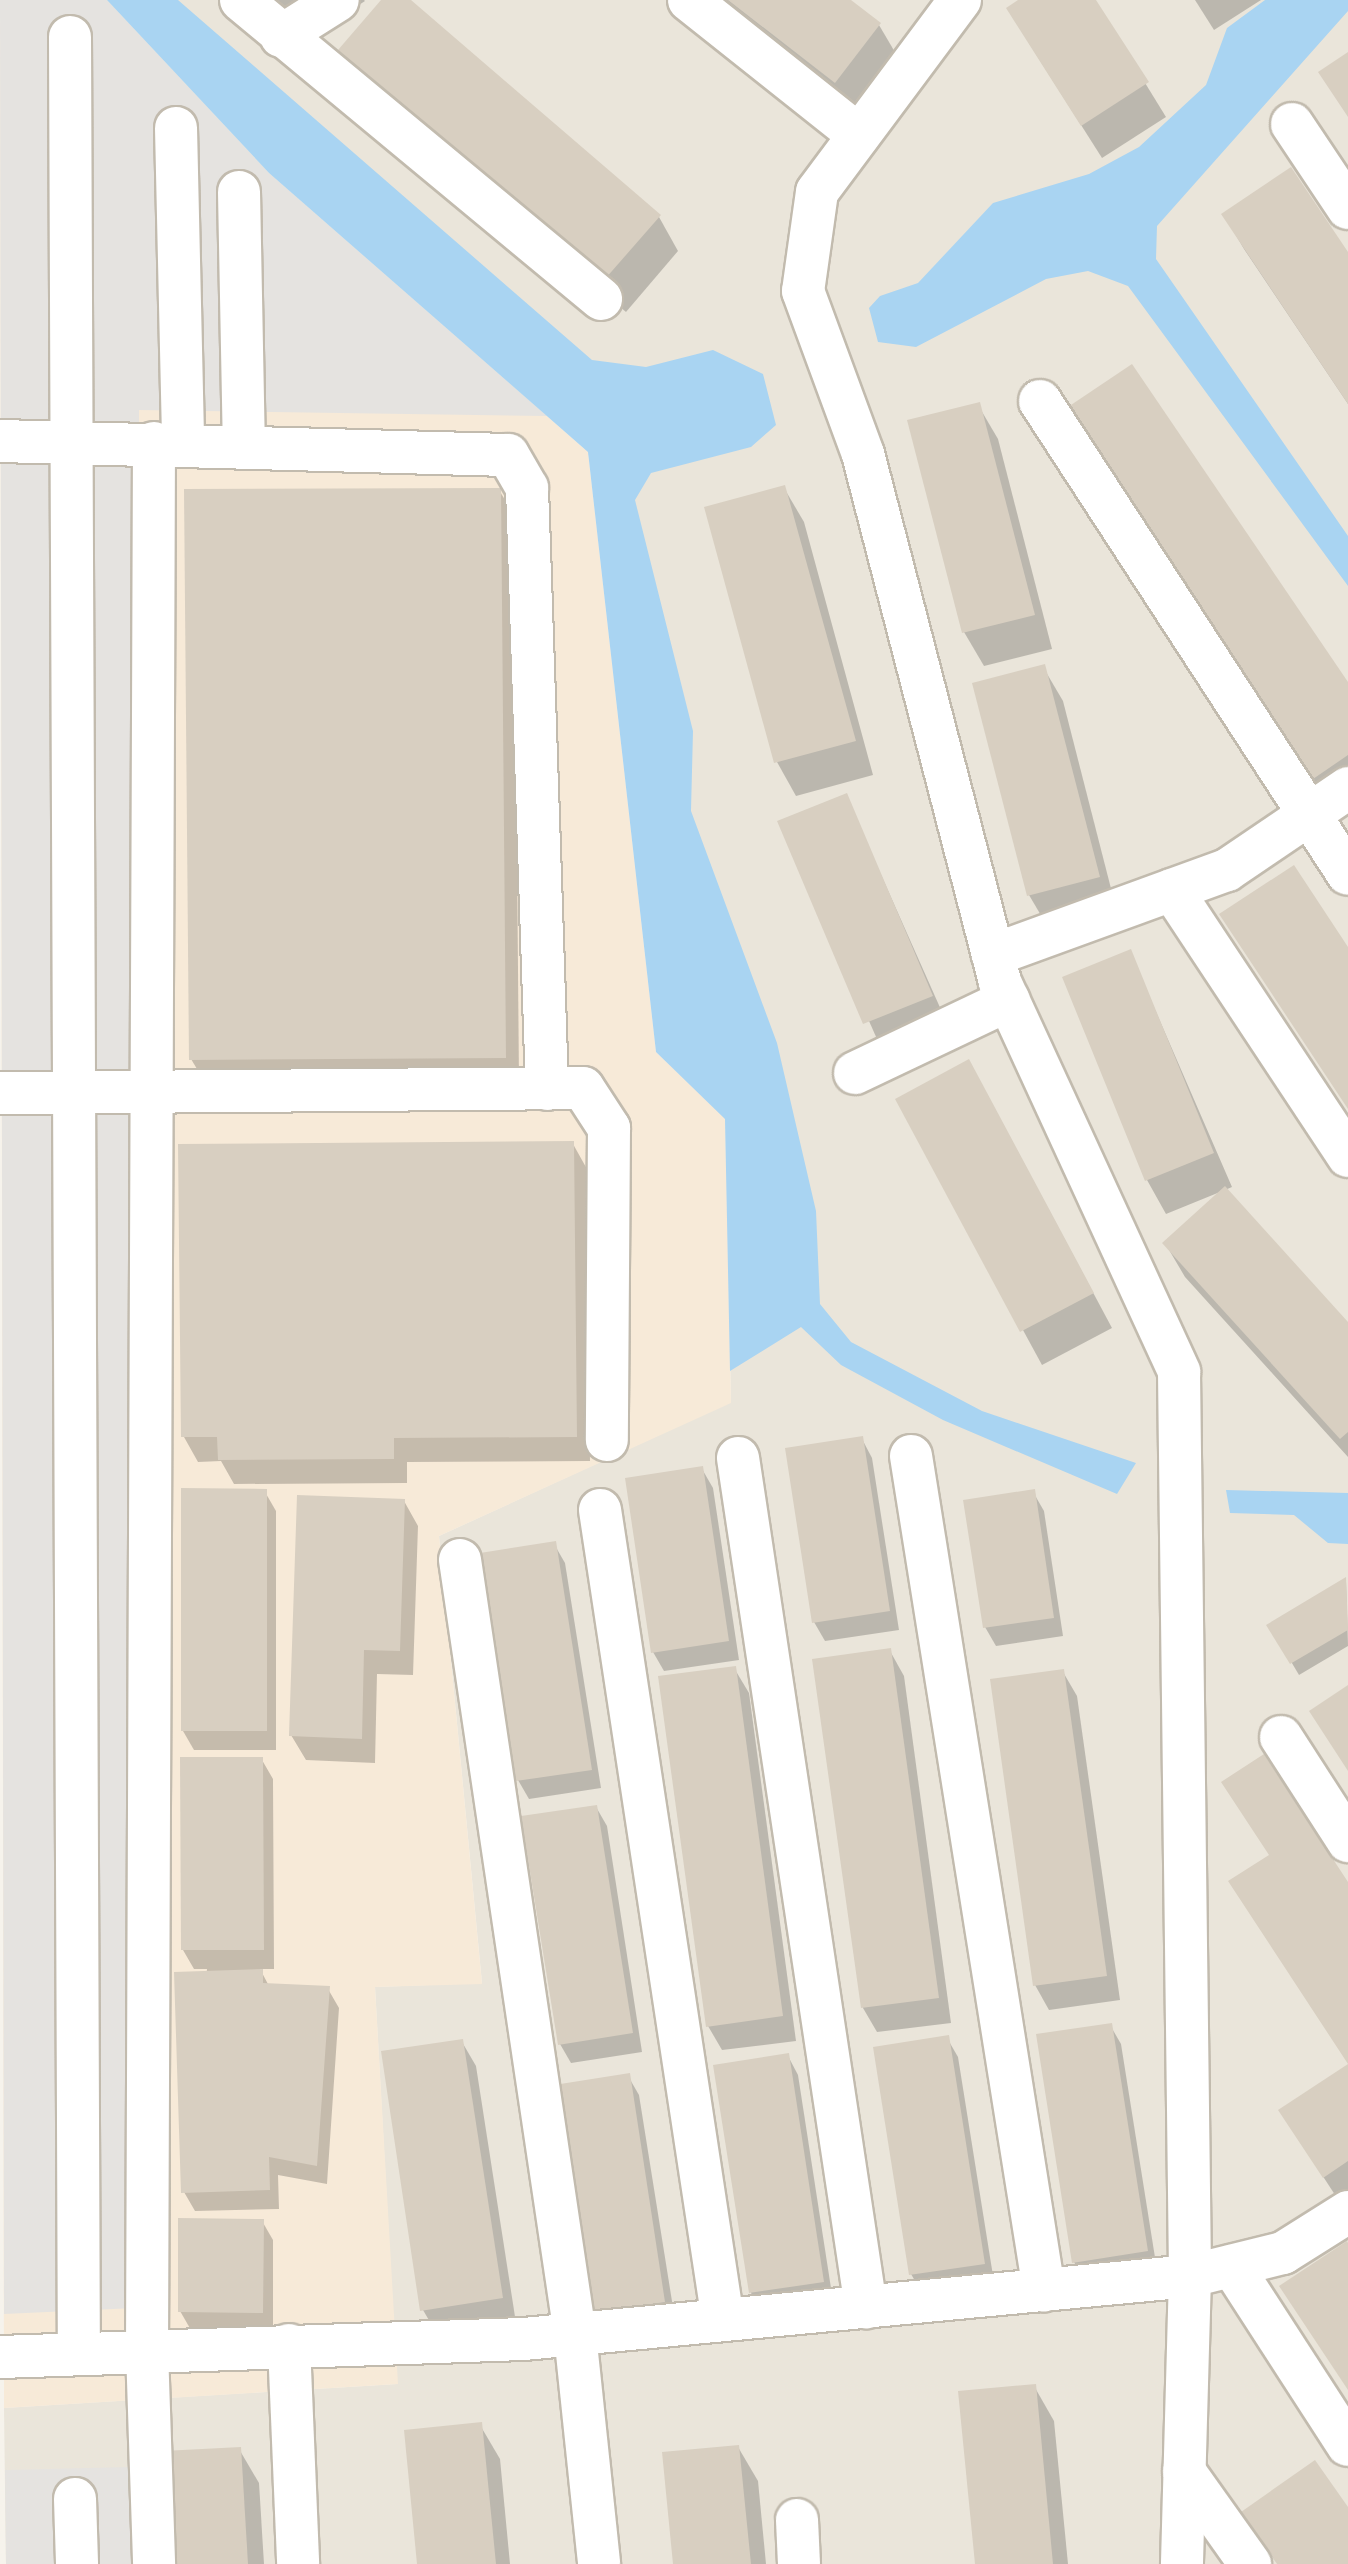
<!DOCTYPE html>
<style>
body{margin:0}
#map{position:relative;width:1348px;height:2564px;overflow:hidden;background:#f6f3ec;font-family:Barlow,sans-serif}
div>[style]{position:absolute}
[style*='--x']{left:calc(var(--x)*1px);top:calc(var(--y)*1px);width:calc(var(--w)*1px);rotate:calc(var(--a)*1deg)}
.residential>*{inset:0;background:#eae5da}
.commercial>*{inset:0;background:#f7ead8}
.parking>*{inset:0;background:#e5e3e0}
.water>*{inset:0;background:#a9d4f2}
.shadow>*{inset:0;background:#0003}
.building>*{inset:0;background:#d8cfc1}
.roads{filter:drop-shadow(2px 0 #c2bbae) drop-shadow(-2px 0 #c2bbae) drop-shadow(0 2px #c2bbae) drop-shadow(0 -2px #c2bbae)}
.minor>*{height:42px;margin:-21px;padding:0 21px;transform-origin:21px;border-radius:21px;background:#fff}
span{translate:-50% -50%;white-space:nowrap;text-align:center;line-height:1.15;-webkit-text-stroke:8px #fff;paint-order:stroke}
</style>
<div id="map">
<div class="residential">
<i style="clip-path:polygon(107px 0,1348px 0,1348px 2564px,6px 2564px,4px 2408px,397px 2384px,375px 1987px,482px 1983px,439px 1536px,731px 1402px,725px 1119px,588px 452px)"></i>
</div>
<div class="commercial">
<i style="clip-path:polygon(0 0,107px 0,269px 173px,588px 452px,656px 1052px,725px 1118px,731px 1403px,439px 1536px,482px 1984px,375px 1987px,398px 2384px,4px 2408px)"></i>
</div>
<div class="parking">
<i style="clip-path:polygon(0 0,107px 0,269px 173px,547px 416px,139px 410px,135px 2308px,4px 2314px)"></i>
<i style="clip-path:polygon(132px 2467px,135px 2564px,6px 2564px,5px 2470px)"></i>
</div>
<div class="water">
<i style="clip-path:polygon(107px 0,178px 0,592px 360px,646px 367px,713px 350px,763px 374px,776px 425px,751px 447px,651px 473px,635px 500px,693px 731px,691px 811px,777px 1043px,816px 1211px,820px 1304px,851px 1342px,982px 1411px,1136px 1463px,1117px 1494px,943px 1420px,841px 1365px,801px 1327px,730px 1371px,725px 1119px,656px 1052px,588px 452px,269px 173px)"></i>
<i style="clip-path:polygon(1265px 0,1348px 0,1348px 11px,1157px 226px,1156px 259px,1348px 536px,1348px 586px,1128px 286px,1088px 271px,1046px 279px,916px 347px,878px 342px,869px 308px,880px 296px,918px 283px,993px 203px,1089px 174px,1139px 147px,1206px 85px,1227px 28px)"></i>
<i style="clip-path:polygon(1226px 1490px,1348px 1493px,1348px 1544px,1328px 1543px,1294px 1515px,1230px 1513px)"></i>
</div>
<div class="shadow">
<i style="clip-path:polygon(268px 0,364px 0,365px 1px,298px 45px)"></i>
<i style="clip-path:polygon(384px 0,407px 0,659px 217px,678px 251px,626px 312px,360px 84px,341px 50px)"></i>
<i style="clip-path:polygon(707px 0,847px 0,879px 25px,899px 59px,855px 115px)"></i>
<i style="clip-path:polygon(1023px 0,1094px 0,1166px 117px,1102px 158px,1029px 43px)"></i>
<i style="clip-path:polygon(1195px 0,1261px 0,1214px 30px)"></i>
<i style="clip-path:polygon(1224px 215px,1348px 256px,1348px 404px,1244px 249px)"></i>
<i style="clip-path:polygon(978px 405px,998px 439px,1052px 649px,984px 666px,964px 632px)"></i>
<i style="clip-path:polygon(1085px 446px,1348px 686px,1348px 802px,1334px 812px)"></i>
<i style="clip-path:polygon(784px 488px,804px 522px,873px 775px,796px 796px,777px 762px)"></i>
<i style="clip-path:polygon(499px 490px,514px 515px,519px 1082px,206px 1084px,191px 1059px)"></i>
<i style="clip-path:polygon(1043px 667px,1063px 701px,1117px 912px,1049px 929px,1029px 895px)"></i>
<i style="clip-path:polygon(846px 796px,950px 1030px,885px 1057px,781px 823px)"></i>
<i style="clip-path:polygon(1130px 952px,1232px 1187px,1225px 1190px,1348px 1326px,1348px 1457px,1185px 1277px,1165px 1243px,1220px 1192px,1166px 1214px,1147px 1180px)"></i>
<i style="clip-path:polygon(988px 1096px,1112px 1328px,1042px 1365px,898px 1100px)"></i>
<i style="clip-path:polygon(573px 1144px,587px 1169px,590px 1461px,407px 1462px,407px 1483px,234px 1484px,221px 1461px,198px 1462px,184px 1437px)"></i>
<i style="clip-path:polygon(862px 1439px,872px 1458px,899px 1630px,825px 1641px,814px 1622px)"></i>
<i style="clip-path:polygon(702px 1469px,713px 1488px,739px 1660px,664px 1671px,653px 1652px)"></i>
<i style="clip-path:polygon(265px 1492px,276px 1511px,276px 1750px,194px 1750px,183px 1731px)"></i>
<i style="clip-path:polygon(1033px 1492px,1044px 1511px,1063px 1636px,996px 1646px,985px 1627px)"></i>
<i style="clip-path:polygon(404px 1501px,418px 1526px,413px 1675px,377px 1674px,375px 1763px,306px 1760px,291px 1735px)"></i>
<i style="clip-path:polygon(554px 1544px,565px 1563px,601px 1788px,529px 1799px,518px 1780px)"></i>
<i style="clip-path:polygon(1346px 1581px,1348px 1646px,1299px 1675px,1270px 1626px)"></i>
<i style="clip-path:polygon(890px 1651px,904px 1676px,951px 2023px,877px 2032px,863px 2008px)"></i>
<i style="clip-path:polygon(734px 1668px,749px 1693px,796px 2041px,722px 2050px,708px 2026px)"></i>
<i style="clip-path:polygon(1063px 1672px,1077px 1696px,1120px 2000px,1049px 2010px,1035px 1985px)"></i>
<i style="clip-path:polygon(262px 1760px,273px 1779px,274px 1969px,260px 1969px,269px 1986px,328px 1989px,339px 2008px,327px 2184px,278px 2175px,279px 2209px,195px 2211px,184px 2192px,207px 1969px,194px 1969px,183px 1950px)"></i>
<i style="clip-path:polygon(596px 1807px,607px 1826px,642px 2052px,571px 2063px,560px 2044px)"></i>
<i style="clip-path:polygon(1110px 2025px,1121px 2044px,1157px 2270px,1085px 2281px,1074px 2262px)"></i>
<i style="clip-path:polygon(947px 2038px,958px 2057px,994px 2282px,922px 2293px,911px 2274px)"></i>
<i style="clip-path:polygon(462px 2042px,476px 2066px,516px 2323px,437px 2334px,423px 2310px)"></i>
<i style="clip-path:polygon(788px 2056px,798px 2075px,833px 2301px,762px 2311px,751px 2293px)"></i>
<i style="clip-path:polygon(1348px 2067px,1348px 2195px,1339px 2201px,1296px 2135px)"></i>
<i style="clip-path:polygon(628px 2076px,639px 2095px,675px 2320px,603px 2331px)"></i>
<i style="clip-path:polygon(262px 2221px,273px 2240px,273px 2332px,191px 2330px,180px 2311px)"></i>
<i style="clip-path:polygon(1034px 2386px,1054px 2421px,1068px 2564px,978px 2564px)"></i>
<i style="clip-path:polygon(480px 2425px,500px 2459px,510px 2564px,420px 2564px)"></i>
<i style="clip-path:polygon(738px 2447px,758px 2481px,766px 2564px,675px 2564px)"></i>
<i style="clip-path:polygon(239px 2449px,259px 2483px,264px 2564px,172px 2564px)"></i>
</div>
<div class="building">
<i style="clip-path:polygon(381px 0,411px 0,661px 215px,605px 279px,338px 50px)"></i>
<i style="clip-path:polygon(728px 0,851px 0,881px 23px,835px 83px)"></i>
<i style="clip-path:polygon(1018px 0,1096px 0,1149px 82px,1081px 126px,1006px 8px)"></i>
<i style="clip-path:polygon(1348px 52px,1348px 117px,1318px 72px)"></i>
<i style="clip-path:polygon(1291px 167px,1348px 252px,1348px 404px,1221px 214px)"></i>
<i style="clip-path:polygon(1132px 364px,1348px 682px,1348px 755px,1313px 779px,1062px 411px)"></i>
<i style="clip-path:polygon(980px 402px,1035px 615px,962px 633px,907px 420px)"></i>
<i style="clip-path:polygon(785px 485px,856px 741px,774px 763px,704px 507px)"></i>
<i style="clip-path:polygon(501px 488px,506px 1058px,189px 1060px,184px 489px)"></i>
<i style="clip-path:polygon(1045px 664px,1100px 877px,1027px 896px,972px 683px)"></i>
<i style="clip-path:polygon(847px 793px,933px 996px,863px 1024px,777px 821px)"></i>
<i style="clip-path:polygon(1294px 865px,1348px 947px,1348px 1109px,1219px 914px)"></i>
<i style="clip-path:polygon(1131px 949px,1214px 1153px,1145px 1181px,1062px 977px)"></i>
<i style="clip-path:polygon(969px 1059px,1094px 1293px,1020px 1332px,895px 1099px)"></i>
<i style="clip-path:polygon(574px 1141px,577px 1437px,394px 1438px,394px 1459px,218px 1460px,217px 1437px,181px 1437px,178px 1144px)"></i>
<i style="clip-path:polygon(1225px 1186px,1348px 1322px,1348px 1432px,1340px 1439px,1162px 1243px)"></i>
<i style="clip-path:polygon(863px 1436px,890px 1611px,812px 1623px,785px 1448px)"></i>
<i style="clip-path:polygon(703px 1466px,729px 1641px,651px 1653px,625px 1478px)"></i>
<i style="clip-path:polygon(181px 1488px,267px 1489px,267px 1731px,181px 1731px)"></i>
<i style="clip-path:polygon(1035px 1489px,1054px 1618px,983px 1628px,963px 1500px)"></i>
<i style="clip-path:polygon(297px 1495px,405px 1499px,400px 1651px,364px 1650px,362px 1739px,289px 1736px)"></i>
<i style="clip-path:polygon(556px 1541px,592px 1770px,516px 1781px,480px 1553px)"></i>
<i style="clip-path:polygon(1346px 1577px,1348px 1630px,1290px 1664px,1266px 1625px)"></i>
<i style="clip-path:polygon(891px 1648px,939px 1998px,861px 2008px,812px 1659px)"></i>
<i style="clip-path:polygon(736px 1666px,783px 2016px,706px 2027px,658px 1676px)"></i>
<i style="clip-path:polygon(1064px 1669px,1107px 1976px,1033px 1986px,990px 1679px)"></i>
<i style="clip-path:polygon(1348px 1685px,1348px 1771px,1309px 1711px)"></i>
<i style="clip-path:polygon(1264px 1754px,1348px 1882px,1348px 2064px,1228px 1881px,1269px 1855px,1221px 1782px)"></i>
<i style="clip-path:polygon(180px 1757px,263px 1757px,264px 1950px,181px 1950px)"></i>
<i style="clip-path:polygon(597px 1805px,633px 2033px,558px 2045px,521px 1816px)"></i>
<i style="clip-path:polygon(263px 1969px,263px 1983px,330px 1986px,317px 2166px,269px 2157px,270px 2190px,181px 2193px,174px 1972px)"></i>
<i style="clip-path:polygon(1112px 2023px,1148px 2251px,1072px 2263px,1036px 2034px)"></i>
<i style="clip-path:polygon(949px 2035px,985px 2264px,909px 2275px,873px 2047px)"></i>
<i style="clip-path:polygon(463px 2039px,503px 2298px,420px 2311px,381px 2051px)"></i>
<i style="clip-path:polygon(789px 2053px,824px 2282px,749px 2293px,713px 2065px)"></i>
<i style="clip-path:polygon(1348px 2064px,1348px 2161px,1323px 2178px,1278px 2110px)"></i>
<i style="clip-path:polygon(630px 2073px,665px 2302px,590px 2313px,554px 2085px)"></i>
<i style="clip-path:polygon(178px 2218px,264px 2219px,263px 2313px,178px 2312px)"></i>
<i style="clip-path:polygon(1347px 2241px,1348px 2243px,1348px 2390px,1279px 2286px)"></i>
<i style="clip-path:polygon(1036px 2384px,1053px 2564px,975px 2564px,958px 2391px)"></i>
<i style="clip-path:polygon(482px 2422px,496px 2564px,417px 2564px,404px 2430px)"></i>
<i style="clip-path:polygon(739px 2445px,751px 2564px,673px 2564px,662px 2452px)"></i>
<i style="clip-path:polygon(241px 2447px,248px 2564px,170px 2564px,163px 2451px)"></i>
<i style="clip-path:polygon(1315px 2460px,1348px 2507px,1348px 2564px,1277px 2564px,1241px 2512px)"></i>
</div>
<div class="roads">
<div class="minor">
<i style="--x:241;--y:0;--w:468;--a:39.7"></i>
<i style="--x:689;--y:0;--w:217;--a:38.5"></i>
<i style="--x:960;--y:0;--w:239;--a:126.7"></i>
<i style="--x:817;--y:192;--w:100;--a:98"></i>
<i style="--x:803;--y:291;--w:174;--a:69.8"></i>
<i style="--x:863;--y:454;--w:545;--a:75.45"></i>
<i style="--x:1000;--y:982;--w:429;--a:65.3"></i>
<i style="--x:1179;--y:1372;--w:904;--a:89.3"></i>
<i style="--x:1190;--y:2276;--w:288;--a:91.6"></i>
<i style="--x:281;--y:36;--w:67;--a:-32.3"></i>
<i style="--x:70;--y:37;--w:2316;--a:89.78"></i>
<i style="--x:1292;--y:124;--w:101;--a:56.3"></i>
<i style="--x:176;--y:128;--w:316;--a:88.7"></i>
<i style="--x:239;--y:192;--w:254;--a:88.9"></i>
<i style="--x:1040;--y:401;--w:564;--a:56.93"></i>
<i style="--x:0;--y:441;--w:508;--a:1.58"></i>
<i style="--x:508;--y:455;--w:38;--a:60"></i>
<i style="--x:527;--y:488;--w:601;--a:88.09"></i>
<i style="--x:154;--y:443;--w:1907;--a:90.21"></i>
<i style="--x:147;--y:2350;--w:214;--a:88.1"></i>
<i style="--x:1172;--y:890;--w:319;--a:56.5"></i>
<i style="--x:993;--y:955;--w:249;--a:-20"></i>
<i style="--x:1227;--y:870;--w:146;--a:-34.1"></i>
<i style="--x:855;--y:1073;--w:170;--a:-25.4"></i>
<i style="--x:0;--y:1093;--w:583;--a:-0.49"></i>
<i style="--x:583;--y:1088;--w:48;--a:57"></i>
<i style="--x:609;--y:1128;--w:312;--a:90.4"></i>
<i style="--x:911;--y:1456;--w:845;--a:80.94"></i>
<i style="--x:738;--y:1458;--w:859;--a:81.43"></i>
<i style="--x:600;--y:1510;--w:819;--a:81.37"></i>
<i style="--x:460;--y:1560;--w:782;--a:81.55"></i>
<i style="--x:575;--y:2334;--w:231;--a:84"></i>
<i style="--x:1281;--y:1737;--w:124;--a:57.2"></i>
<i style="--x:1232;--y:2266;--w:213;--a:57.1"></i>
<i style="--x:289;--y:2345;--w:219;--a:87.6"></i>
<i style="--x:0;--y:2357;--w:524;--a:-1.97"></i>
<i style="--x:524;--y:2339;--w:669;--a:-5.4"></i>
<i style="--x:1190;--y:2276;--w:96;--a:-13.9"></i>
<i style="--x:1283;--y:2253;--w:77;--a:-32.2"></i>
<i style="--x:1184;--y:2471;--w:114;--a:54.6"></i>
<i style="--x:75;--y:2499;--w:65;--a:88.2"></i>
<i style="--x:797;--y:2520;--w:44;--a:87.4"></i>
</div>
</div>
</div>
